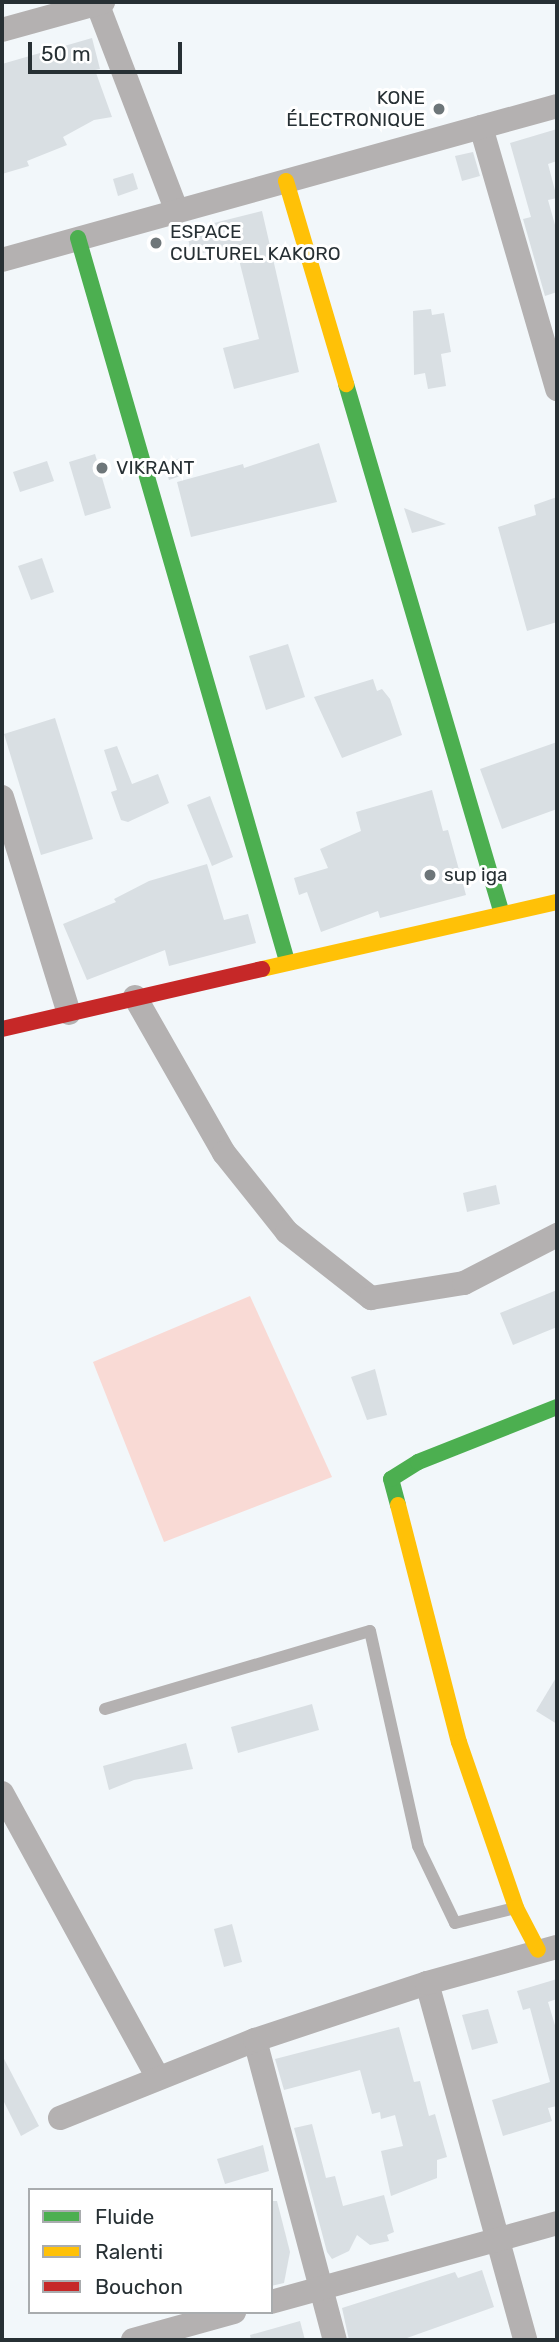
<!DOCTYPE html>
<meta charset="utf-8">
<style>
body{margin:0}
#map{position:relative;width:559px;height:2342px;overflow:hidden;background:#f2f7fa;font-family:Rubik,sans-serif}
div>[style]{position:absolute}
[style*='--x']{left:calc(var(--x)*1px);top:calc(var(--y)*1px);width:calc(var(--w)*1px);rotate:calc(var(--a)*1deg)}
.green>*{inset:0;background:#f9dad5}
.building>*{inset:0;background:#d9dfe3}
.lane>*{height:12px;margin:-6px;padding:0 6px;transform-origin:6px;border-radius:6px;background:#b4b1b1}
.street>*{height:24px;margin:-12px;padding:0 12px;transform-origin:12px;border-radius:12px;background:#b4b1b1}
.fast>*{height:16px;margin:-8px;padding:0 8px;transform-origin:8px;border-radius:8px;background:#4caf50}
.slow>*{height:16px;margin:-8px;padding:0 8px;transform-origin:8px;border-radius:8px;background:#ffc107}
.jam>*{height:16px;margin:-8px;padding:0 8px;transform-origin:8px;border-radius:8px;background:#c62828}
.dots>*{width:19px;height:19px;translate:-50% -50%;box-sizing:border-box;border:4px solid #fff;border-radius:50%}
span{translate:-50% -50%;white-space:nowrap;text-align:center;line-height:1.15;-webkit-text-stroke:6px #fff;paint-order:stroke}
.poi-label{font-size:19px;color:#273034}
.right{translate:-100% -50%;text-align:right}
.left{translate:0 -50%;text-align:left}
.frame{position:absolute;inset:0;border:4px solid #273034;pointer-events:none}
.legend{position:absolute;left:28px;top:2188px;width:245px;height:126px;box-sizing:border-box;background:#fff;border:2px solid #a9acae;margin:0;padding:9px 12px;list-style:none;font-size:21px;color:#273034}
.legend li{display:flex;align-items:center;gap:14px;height:35px}
.legend b{width:35px;border:2px solid #a9acae}
.scale{position:absolute;left:28px;top:42px;width:154px;height:32px;box-sizing:border-box;border:4px solid #273034;border-top:0;padding-left:9px;font-size:21px;line-height:24px;white-space:nowrap;color:#273034;-webkit-text-stroke:5px #fff;paint-order:stroke}
</style>
<div id="map">
<div class="green">
<i style="clip-path:polygon(250px 1296px,332px 1477px,164px 1542px,93px 1362px)"></i>
</div>
<div class="building">
<i style="clip-path:polygon(92px 38px,100px 69px,95px 70px,112px 117px,94px 120px,63px 137px,67px 145px,27px 161px,29px 166px,2px 174px,2px 64px)"></i>
<i style="clip-path:polygon(557px 129px,557px 161px,548px 164px,557px 198px,548px 200px,557px 232px,557px 292px,545px 296px,523px 219px,531px 217px,510px 143px)"></i>
<i style="clip-path:polygon(473px 152px,480px 176px,462px 181px,455px 156px)"></i>
<i style="clip-path:polygon(133px 173px,138px 189px,118px 196px,113px 179px)"></i>
<i style="clip-path:polygon(262px 211px,299px 372px,234px 389px,223px 348px,259px 339px,235px 244px,192px 256px,186px 230px)"></i>
<i style="clip-path:polygon(431px 309px,432px 315px,444px 313px,451px 352px,441px 354px,446px 386px,428px 389px,425px 373px,414px 375px,413px 311px)"></i>
<i style="clip-path:polygon(319px 443px,337px 502px,191px 537px,177px 482px,243px 464px,244px 468px)"></i>
<i style="clip-path:polygon(95px 454px,111px 508px,85px 516px,69px 462px)"></i>
<i style="clip-path:polygon(180px 458px,186px 474px,169px 480px,164px 464px)"></i>
<i style="clip-path:polygon(47px 461px,54px 481px,20px 492px,13px 472px)"></i>
<i style="clip-path:polygon(557px 497px,557px 622px,527px 631px,498px 527px,536px 515px,534px 505px)"></i>
<i style="clip-path:polygon(404px 508px,446px 524px,412px 533px)"></i>
<i style="clip-path:polygon(42px 558px,54px 592px,31px 600px,18px 566px)"></i>
<i style="clip-path:polygon(288px 644px,305px 697px,266px 710px,249px 656px)"></i>
<i style="clip-path:polygon(373px 679px,377px 691px,382px 689px,390px 699px,402px 735px,342px 758px,314px 697px)"></i>
<i style="clip-path:polygon(55px 718px,93px 839px,41px 855px,4px 734px)"></i>
<i style="clip-path:polygon(557px 742px,557px 809px,502px 829px,480px 769px)"></i>
<i style="clip-path:polygon(117px 746px,132px 784px,158px 774px,169px 803px,128px 822px,121px 820px,111px 792px,117px 790px,104px 750px)"></i>
<i style="clip-path:polygon(432px 790px,443px 831px,448px 830px,466px 895px,380px 918px,378px 911px,321px 932px,307px 892px,299px 895px,294px 878px,328px 868px,320px 849px,361px 831px,356px 812px)"></i>
<i style="clip-path:polygon(210px 796px,233px 857px,212px 866px,187px 805px)"></i>
<i style="clip-path:polygon(207px 864px,224px 920px,248px 914px,256px 943px,169px 966px,165px 950px,87px 980px,63px 924px,116px 902px,114px 899px,149px 881px)"></i>
<i style="clip-path:polygon(496px 1185px,500px 1204px,467px 1212px,463px 1193px)"></i>
<i style="clip-path:polygon(557px 1290px,557px 1327px,513px 1345px,500px 1313px)"></i>
<i style="clip-path:polygon(375px 1369px,387px 1415px,367px 1420px,351px 1377px)"></i>
<i style="clip-path:polygon(557px 1676px,557px 1724px,536px 1711px)"></i>
<i style="clip-path:polygon(312px 1704px,319px 1730px,238px 1753px,231px 1727px)"></i>
<i style="clip-path:polygon(186px 1743px,193px 1769px,134px 1780px,109px 1790px,103px 1766px)"></i>
<i style="clip-path:polygon(232px 1924px,242px 1962px,224px 1967px,214px 1929px)"></i>
<i style="clip-path:polygon(557px 1979px,557px 1999px,548px 2002px,557px 2032px,557px 2106px,548px 2108px,552px 2121px,503px 2136px,492px 2100px,550px 2082px,530px 2008px,523px 2010px,517px 1991px)"></i>
<i style="clip-path:polygon(488px 2009px,498px 2043px,472px 2050px,462px 2015px)"></i>
<i style="clip-path:polygon(399px 2027px,414px 2082px,420px 2081px,429px 2116px,435px 2114px,447px 2157px,437px 2160px,437px 2178px,391px 2196px,381px 2151px,403px 2146px,395px 2115px,381px 2119px,380px 2112px,372px 2114px,360px 2070px,284px 2090px,275px 2059px)"></i>
<i style="clip-path:polygon(2px 2055px,39px 2126px,21px 2136px,2px 2098px)"></i>
<i style="clip-path:polygon(312px 2124px,326px 2178px,335px 2176px,343px 2206px,384px 2195px,394px 2232px,387px 2235px,389px 2241px,370px 2245px,357px 2235px,349px 2251px,332px 2259px,327px 2252px,294px 2128px)"></i>
<i style="clip-path:polygon(263px 2145px,269px 2171px,225px 2184px,217px 2159px)"></i>
<i style="clip-path:polygon(271px 2201px,277px 2201px,290px 2252px,284px 2283px,271px 2286px)"></i>
<i style="clip-path:polygon(482px 2270px,494px 2307px,407px 2338px,349px 2340px,342px 2308px,455px 2272px,458px 2278px)"></i>
<i style="clip-path:polygon(300px 2321px,305px 2340px,251px 2340px,250px 2335px)"></i>
</div>
<div class="lane">
<i style="--x:105;--y:1709;--w:276;--a:-16.4"></i>
<i style="--x:370;--y:1631;--w:220;--a:77.4"></i>
<i style="--x:418;--y:1846;--w:85;--a:64.3"></i>
<i style="--x:455;--y:1923;--w:62;--a:-14"></i>
</div>
<div class="street">
<i style="--x:97;--y:3;--w:223;--a:69"></i>
<i style="--x:2;--y:30;--w:105;--a:-15.5"></i>
<i style="--x:481;--y:127;--w:273;--a:73.8"></i>
<i style="--x:2;--y:260;--w:576;--a:-15.51"></i>
<i style="--x:2;--y:797;--w:226;--a:72.8"></i>
<i style="--x:135;--y:997;--w:180;--a:60.3"></i>
<i style="--x:224;--y:1153;--w:101;--a:51.4"></i>
<i style="--x:287;--y:1232;--w:107;--a:38.2"></i>
<i style="--x:371;--y:1298;--w:94;--a:-9.2"></i>
<i style="--x:464;--y:1283;--w:105;--a:-27.3"></i>
<i style="--x:2;--y:1793;--w:323;--a:61.3"></i>
<i style="--x:427;--y:1983;--w:370;--a:74.6"></i>
<i style="--x:255;--y:2040;--w:310;--a:75.1"></i>
<i style="--x:60;--y:2118;--w:210;--a:-21.8"></i>
<i style="--x:255;--y:2040;--w:181;--a:-18.3"></i>
<i style="--x:427;--y:1983;--w:135;--a:-15.5"></i>
<i style="--x:271;--y:2302;--w:297;--a:-15.4"></i>
<i style="--x:133;--y:2340;--w:105;--a:-15.5"></i>
</div>
<div class="fast">
<i style="--x:78;--y:238;--w:753;--a:73.88"></i>
<i style="--x:346;--y:384;--w:552;--a:73.6"></i>
<i style="--x:398;--y:1505;--w:27;--a:-105"></i>
<i style="--x:391;--y:1479;--w:32;--a:-32"></i>
<i style="--x:418;--y:1462;--w:149;--a:-21.6"></i>
</div>
<div class="slow">
<i style="--x:286;--y:181;--w:212;--a:73.5"></i>
<i style="--x:262;--y:969;--w:303;--a:-12.8"></i>
<i style="--x:398;--y:1505;--w:245;--a:75.6"></i>
<i style="--x:459;--y:1742;--w:176;--a:71"></i>
<i style="--x:516;--y:1908;--w:47;--a:62.4"></i>
</div>
<div class="jam">
<i style="--x:2;--y:1029;--w:267;--a:-13"></i>
</div>
<div class="dots">
<i style="left:439px;top:109px;background:#6e7679"></i>
<i style="left:156px;top:243px;background:#6e7679"></i>
<i style="left:102px;top:468px;background:#6e7679"></i>
<i style="left:430px;top:875px;background:#6e7679"></i>
</div>
<div class="poi-label">
<span class="right" style="left:425px;top:109px">KONE<br>ÉLECTRONIQUE</span>
<span class="left" style="left:170px;top:243px">ESPACE<br>CULTUREL KAKORO</span>
<span class="left" style="left:116px;top:468px">VIKRANT</span>
<span class="left" style="left:444px;top:875px">sup iga</span>
</div>
<div class="frame"></div>
<ul class="legend">
<li><b style="height:9px;background:#4caf50"></b>Fluide</li>
<li><b style="height:9px;background:#ffc107"></b>Ralenti</li>
<li><b style="height:9px;background:#c62828"></b>Bouchon</li>
</ul>
<div class="scale">50 m</div>
</div>
